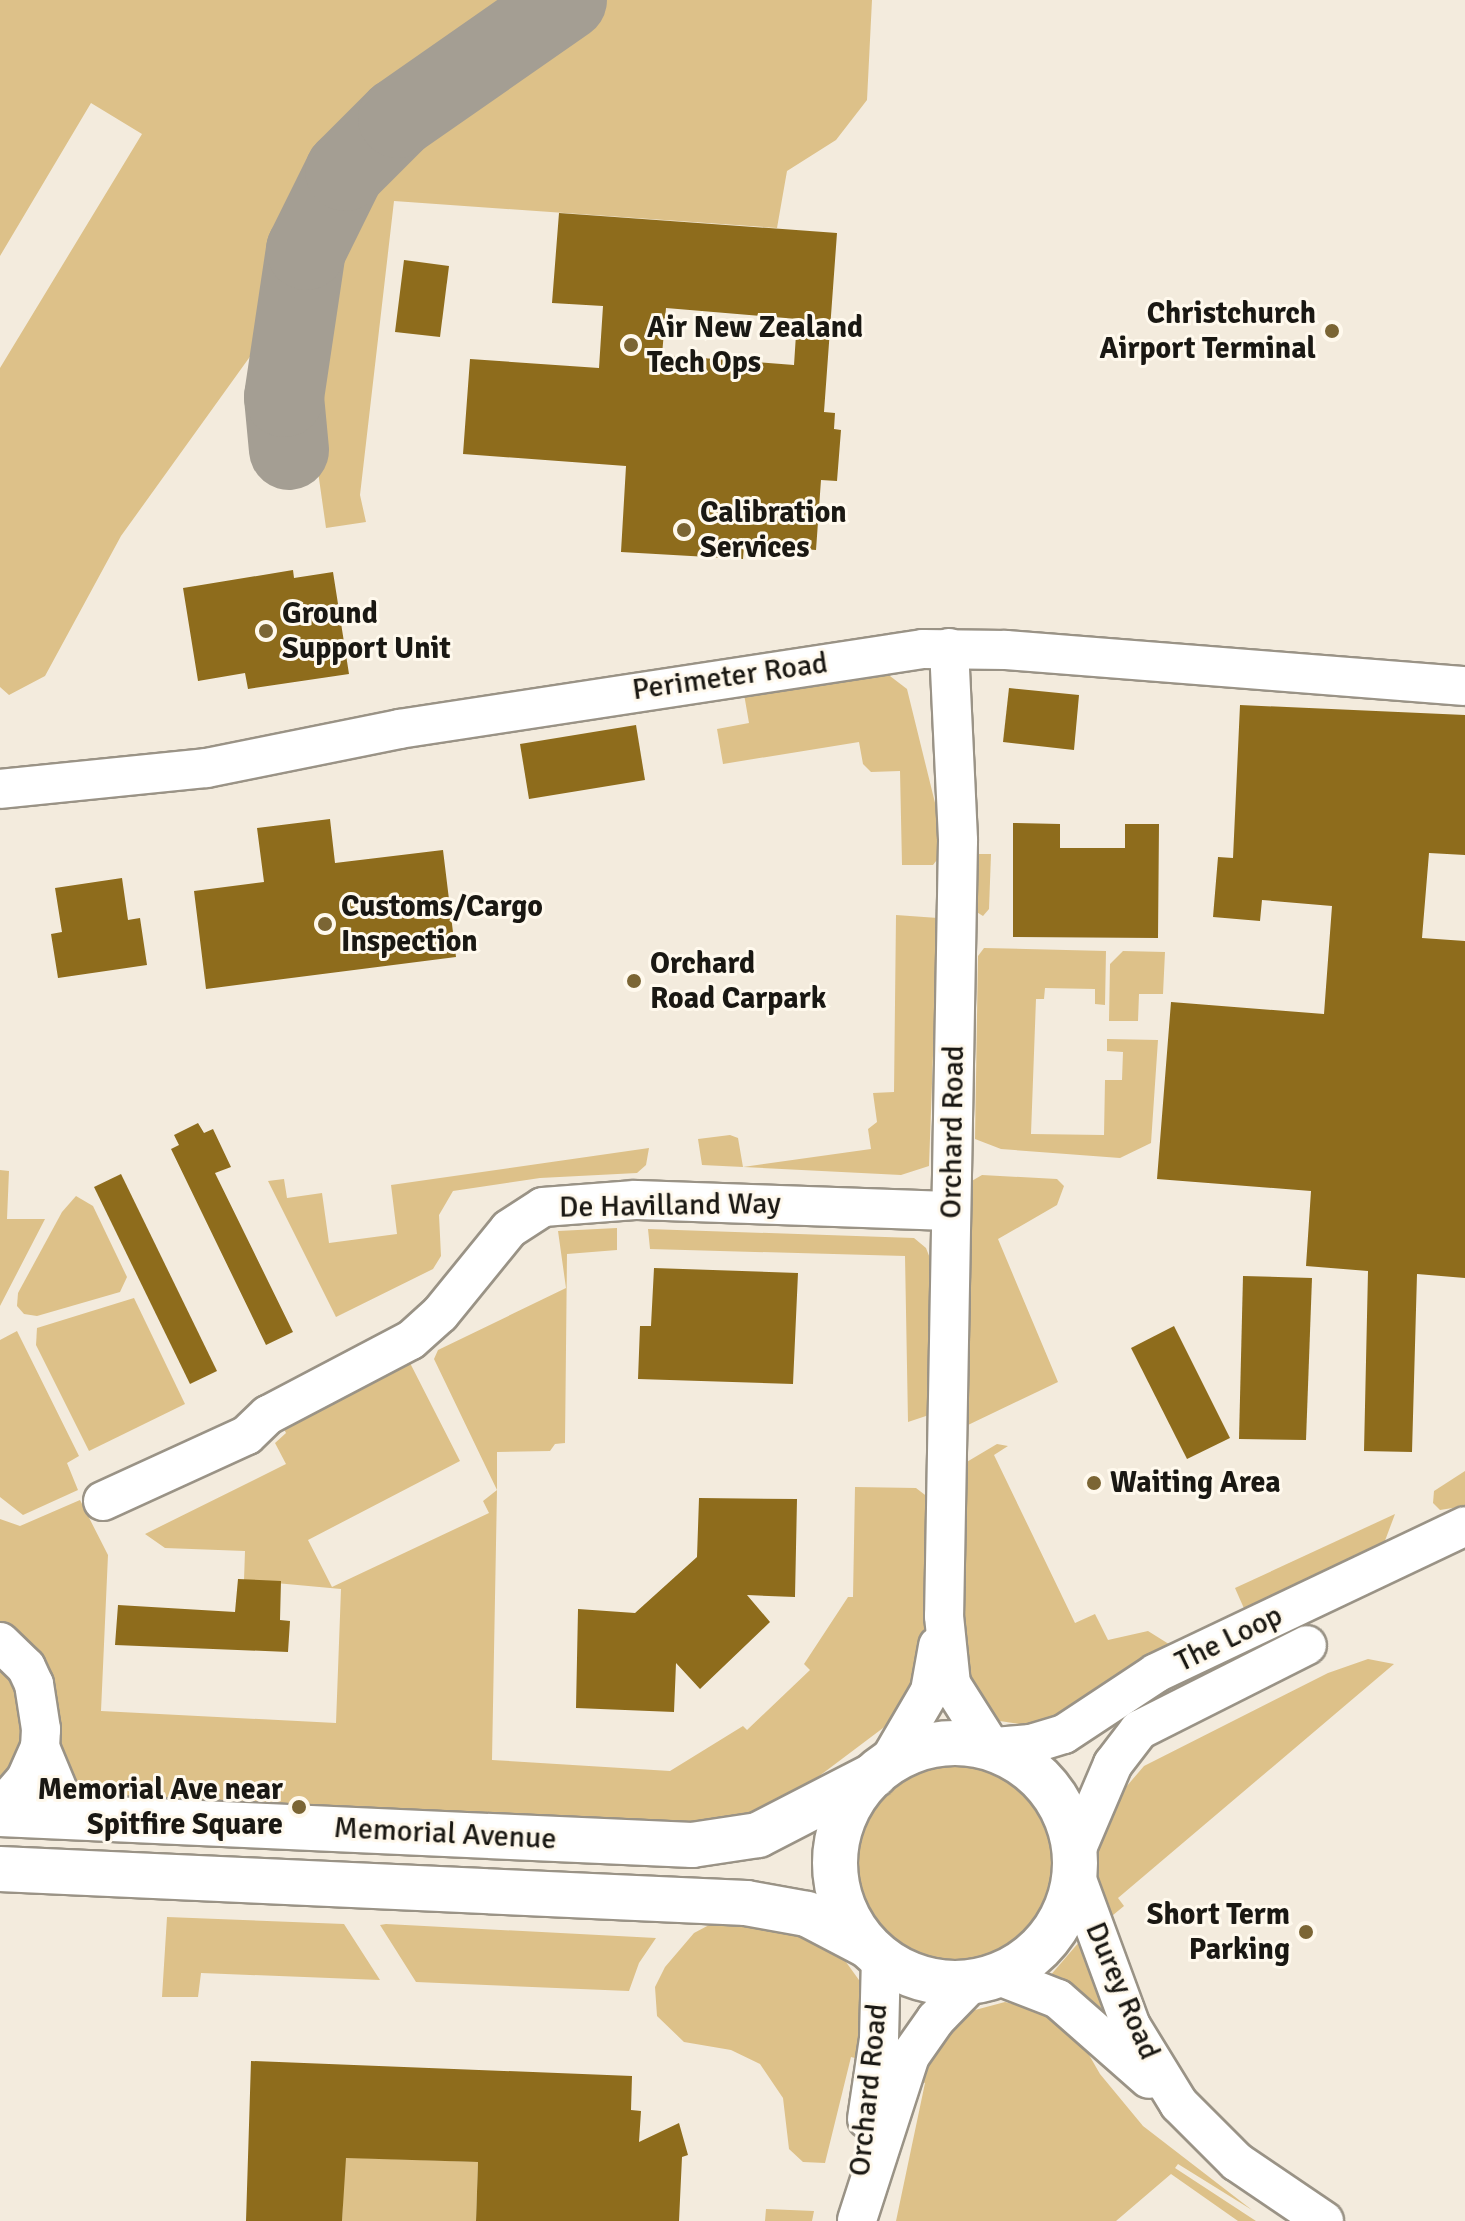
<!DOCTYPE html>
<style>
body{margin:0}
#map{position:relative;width:1465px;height:2221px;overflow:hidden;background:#f3ebdd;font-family:Signika,sans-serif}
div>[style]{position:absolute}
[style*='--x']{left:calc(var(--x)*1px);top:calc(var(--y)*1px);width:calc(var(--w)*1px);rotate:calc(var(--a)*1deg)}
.green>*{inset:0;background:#ddc189}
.round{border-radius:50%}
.taxiway>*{height:80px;margin:-40px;padding:0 40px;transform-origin:40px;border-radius:40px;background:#a49e93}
.building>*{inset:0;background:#8e6c1c}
.roads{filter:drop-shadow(2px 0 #9a9386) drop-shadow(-2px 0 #9a9386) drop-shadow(0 2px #9a9386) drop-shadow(0 -2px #9a9386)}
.minor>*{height:38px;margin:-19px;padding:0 19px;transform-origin:19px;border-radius:19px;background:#fff}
.major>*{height:44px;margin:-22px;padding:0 22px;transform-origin:22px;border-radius:22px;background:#fff}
.major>.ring{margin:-22px;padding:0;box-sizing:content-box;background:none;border:44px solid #fff;border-radius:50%}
.dots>*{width:22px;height:22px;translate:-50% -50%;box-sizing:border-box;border:4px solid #fff9ed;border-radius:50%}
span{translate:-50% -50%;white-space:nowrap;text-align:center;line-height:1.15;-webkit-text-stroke:6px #fff9ed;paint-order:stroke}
.poi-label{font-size:30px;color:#1a1813;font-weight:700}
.right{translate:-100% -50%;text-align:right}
.left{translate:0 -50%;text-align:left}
.street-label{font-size:30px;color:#1a1813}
</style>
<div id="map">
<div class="green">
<i style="clip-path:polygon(0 0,872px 0,867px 100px,836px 140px,787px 171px,777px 228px,394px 201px,360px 495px,366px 522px,326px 528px,311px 422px,311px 315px,322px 257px,352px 190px,321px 183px,300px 207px,282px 262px,272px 326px,121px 536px,45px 676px,9px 695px,0 687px,0 368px,142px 134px,91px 103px,0 256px)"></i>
<i style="clip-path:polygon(886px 673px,907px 689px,938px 815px,940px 856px,933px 865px,902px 865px,900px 771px,871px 772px,863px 764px,859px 742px,723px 764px,717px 729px,749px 723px,744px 694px)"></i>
<i style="clip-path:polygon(976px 854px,991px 854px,989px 909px,983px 916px,975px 911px)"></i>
<i style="clip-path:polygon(896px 915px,938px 918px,929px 1166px,901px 1175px,702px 1165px,698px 1139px,730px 1135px,738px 1138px,743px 1167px,871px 1149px,868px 1129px,877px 1122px,873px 1093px,894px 1092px)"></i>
<i style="clip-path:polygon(984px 948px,1106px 951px,1105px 1005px,1095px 1004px,1095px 989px,1045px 988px,1044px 999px,1036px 999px,1031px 1134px,1104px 1135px,1105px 1080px,1122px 1080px,1123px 1052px,1107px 1051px,1107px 1039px,1158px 1040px,1151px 1143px,1120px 1158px,1001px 1149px,975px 1139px,978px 956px)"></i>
<i style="clip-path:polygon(1123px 951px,1165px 952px,1163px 994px,1139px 994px,1138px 1021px,1109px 1021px,1110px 964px)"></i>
<i style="clip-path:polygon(649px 1148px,646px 1165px,637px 1173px,540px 1178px,453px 1191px,439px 1215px,441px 1256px,433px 1269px,336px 1317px,268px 1181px,284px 1179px,287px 1198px,322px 1193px,329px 1243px,397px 1234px,391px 1185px)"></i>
<i style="clip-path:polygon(0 1170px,9px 1171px,7px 1219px,45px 1219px,0 1306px)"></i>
<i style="clip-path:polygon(982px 1175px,1057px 1179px,1064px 1186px,1057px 1205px,998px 1239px,1058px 1382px,968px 1425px,964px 1417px,970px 1182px)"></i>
<i style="clip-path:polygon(76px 1196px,93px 1206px,127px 1277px,120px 1292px,37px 1316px,24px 1314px,17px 1306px,18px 1293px,62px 1212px)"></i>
<i style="clip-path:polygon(617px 1228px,617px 1250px,567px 1254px,565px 1443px,555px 1444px,550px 1451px,497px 1452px,497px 1490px,492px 1760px,670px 1771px,743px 1726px,747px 1730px,810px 1670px,804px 1664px,848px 1597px,853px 1597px,855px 1487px,916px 1488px,929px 1498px,925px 1659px,895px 1719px,798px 1792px,746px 1815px,701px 1822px,89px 1795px,76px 1792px,61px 1777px,57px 1704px,47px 1671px,0 1622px,0 1519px,20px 1526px,80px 1500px,108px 1555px,101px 1711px,336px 1723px,341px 1589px,244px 1580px,245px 1551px,165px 1548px,145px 1534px,286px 1464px,275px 1443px,286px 1433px,283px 1427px,410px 1363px,460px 1461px,308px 1540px,332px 1587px,489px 1513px,483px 1501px,497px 1490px,434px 1359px,438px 1350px,566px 1288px,558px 1231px)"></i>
<i style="clip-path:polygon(648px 1229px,914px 1238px,926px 1248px,933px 1266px,929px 1415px,908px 1422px,905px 1256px,650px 1249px)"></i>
<i style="clip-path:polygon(134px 1298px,185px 1404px,89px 1451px,36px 1345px,37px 1328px)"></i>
<i style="clip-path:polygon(17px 1331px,79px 1456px,67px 1463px,78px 1490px,23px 1515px,0 1497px,0 1340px)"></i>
<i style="clip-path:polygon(997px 1444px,1008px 1446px,994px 1455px,1075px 1623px,1095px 1614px,1108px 1640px,1148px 1631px,1172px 1646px,1056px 1720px,1033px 1726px,993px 1720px,962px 1678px,965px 1463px)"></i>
<i style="clip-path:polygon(1465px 1471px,1465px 1506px,1440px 1510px,1433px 1503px,1434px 1491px)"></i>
<i style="clip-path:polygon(1395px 1514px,1383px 1546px,1246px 1613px,1235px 1588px)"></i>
<i style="clip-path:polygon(1368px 1659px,1394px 1664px,1118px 1898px,1124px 1906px,1107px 1920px,1099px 1899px,1099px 1848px,1120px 1794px,1144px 1766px,1328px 1673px)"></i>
<i style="clip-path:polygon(0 1663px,23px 1706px,23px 1753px,0 1788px)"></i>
<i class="round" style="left:852px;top:1761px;width:200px;height:200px"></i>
<i style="clip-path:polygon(167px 1917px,344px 1924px,380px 1980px,201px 1973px,198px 1997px,162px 1997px)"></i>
<i style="clip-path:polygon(711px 1924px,794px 1930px,841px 1955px,864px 1987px,859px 2059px,851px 2057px,825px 2163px,803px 2162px,789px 2149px,783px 2098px,760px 2064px,731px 2050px,684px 2042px,657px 2016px,655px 1987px,665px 1967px,694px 1933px)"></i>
<i style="clip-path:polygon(380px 1925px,386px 1924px,656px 1938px,639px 1963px,629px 1991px,416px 1982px)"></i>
<i style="clip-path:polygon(1080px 1941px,1104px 2005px,1101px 2008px,1049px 1977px)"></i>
<i style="clip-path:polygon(1005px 2002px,1046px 2012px,1081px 2041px,1100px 2074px,1143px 2126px,1252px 2210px,1178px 2164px,1175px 2168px,1256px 2221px,1238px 2221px,1171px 2174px,1116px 2221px,896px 2221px,925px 2083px,918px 2081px,929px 2049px,960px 2014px)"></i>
<i style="clip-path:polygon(249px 2154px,478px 2162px,476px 2221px,342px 2221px,343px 2197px)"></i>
<i style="clip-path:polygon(766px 2209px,814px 2211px,812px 2221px,765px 2221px)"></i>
</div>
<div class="taxiway">
<i style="--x:289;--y:450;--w:53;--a:-95.4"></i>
<i style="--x:284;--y:397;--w:149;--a:-81.5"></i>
<i style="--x:306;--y:250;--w:88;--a:-63.7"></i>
<i style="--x:345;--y:171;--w:75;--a:-45"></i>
<i style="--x:398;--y:118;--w:206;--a:-34.9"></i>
</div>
<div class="building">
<i style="clip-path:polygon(evenodd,559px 213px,837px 233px,824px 412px,835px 413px,834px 429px,841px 430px,837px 481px,821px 480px,816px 550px,744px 545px,743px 559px,621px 552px,626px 466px,463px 454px,470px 359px,599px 368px,603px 306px,552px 303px,559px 213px,666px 308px,797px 319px,794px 365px,662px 355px,666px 308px)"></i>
<i style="clip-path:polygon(404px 260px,449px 266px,440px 337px,395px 332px)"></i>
<i style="clip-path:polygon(293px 570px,294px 578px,333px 572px,349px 674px,248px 689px,245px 673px,198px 681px,183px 588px)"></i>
<i style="clip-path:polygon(1009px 688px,1079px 695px,1074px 750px,1003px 742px)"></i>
<i style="clip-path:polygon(1240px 705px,1465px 715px,1465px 855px,1429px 853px,1422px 938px,1465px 941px,1465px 1278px,1417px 1274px,1412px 1452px,1364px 1451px,1368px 1271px,1306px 1266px,1311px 1191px,1157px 1179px,1171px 1002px,1324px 1014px,1332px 906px,1262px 900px,1260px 921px,1213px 917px,1218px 857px,1233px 858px)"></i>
<i style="clip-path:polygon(636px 725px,645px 780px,529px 799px,520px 744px)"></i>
<i style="clip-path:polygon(330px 819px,335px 863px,443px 850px,456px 957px,206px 989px,194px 891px,264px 882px,257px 828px)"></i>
<i style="clip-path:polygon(1013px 823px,1060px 824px,1060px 848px,1125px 848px,1125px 824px,1159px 824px,1158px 938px,1013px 937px)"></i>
<i style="clip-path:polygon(122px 878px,128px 920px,140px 918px,147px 965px,58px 978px,51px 934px,62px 932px,55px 888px)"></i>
<i style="clip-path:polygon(198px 1123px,204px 1133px,213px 1129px,231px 1167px,215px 1173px,293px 1332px,266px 1345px,171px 1149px,179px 1145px,174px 1135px)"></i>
<i style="clip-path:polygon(121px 1174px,217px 1371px,190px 1384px,94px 1187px)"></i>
<i style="clip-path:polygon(654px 1268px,798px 1273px,793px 1384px,638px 1379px,640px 1326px,651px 1326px)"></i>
<i style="clip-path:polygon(1243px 1276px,1312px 1278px,1306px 1440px,1239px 1439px)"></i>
<i style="clip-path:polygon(1174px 1326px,1230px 1438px,1187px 1459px,1131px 1348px)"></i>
<i style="clip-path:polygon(699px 1498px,797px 1499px,795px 1597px,747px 1595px,770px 1622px,700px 1689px,676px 1663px,674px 1712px,576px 1708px,578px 1609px,635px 1613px,697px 1557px)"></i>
<i style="clip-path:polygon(238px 1579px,281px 1581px,280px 1620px,290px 1621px,288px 1652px,115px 1645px,118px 1605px,235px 1612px)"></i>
<i style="clip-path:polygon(251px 2061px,632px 2076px,631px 2110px,641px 2111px,639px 2142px,679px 2123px,688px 2155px,682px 2157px,679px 2221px,476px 2221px,478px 2162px,346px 2158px,342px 2221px,246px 2221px)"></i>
</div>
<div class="roads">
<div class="minor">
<i style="--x:949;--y:648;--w:193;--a:87.3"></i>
<i style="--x:958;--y:841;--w:775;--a:91.03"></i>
<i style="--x:944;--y:1616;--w:68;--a:84.1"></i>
<i style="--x:951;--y:1684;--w:71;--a:57.7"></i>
<i style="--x:0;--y:789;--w:207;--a:-5.8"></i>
<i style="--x:206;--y:768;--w:197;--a:-11.4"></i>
<i style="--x:399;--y:729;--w:530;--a:-8.68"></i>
<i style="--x:923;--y:649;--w:83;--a:0.7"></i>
<i style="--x:1006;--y:650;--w:460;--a:4.5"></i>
<i style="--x:103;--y:1501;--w:158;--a:-24.6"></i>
<i style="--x:247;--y:1435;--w:29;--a:-44"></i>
<i style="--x:268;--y:1415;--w:161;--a:-27.7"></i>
<i style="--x:411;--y:1340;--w:39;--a:-42"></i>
<i style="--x:440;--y:1314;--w:109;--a:-50.9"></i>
<i style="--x:509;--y:1229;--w:40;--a:-32.9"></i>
<i style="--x:543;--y:1207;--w:92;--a:-4.4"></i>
<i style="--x:635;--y:1200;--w:316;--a:2"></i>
<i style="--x:0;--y:1642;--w:36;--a:44"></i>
<i style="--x:26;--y:1667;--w:19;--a:65"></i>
<i style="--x:34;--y:1684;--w:46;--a:81.2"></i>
<i style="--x:41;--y:1729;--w:18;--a:93"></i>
<i style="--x:40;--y:1747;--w:36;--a:114"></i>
<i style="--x:25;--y:1780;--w:38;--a:131"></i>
<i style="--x:40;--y:1747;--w:52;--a:67.4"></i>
<i style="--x:60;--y:1795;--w:32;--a:44"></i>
<i style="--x:995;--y:1747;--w:36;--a:-5"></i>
<i style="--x:1031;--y:1744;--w:34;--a:-17"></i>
<i style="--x:1064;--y:1734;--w:110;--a:-33.5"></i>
<i style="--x:1156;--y:1673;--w:342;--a:-25.4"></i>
<i style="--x:888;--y:1763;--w:83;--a:-59.7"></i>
<i style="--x:930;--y:1691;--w:46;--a:-79.9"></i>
<i style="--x:1075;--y:1853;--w:97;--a:-66.9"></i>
<i style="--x:1113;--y:1764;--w:43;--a:-52.6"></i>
<i style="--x:1139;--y:1730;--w:188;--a:-26.8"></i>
<i style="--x:1075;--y:1874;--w:162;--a:69.8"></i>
<i style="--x:1131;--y:2026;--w:92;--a:58.4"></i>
<i style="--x:1179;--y:2104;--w:82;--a:45"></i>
<i style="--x:1237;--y:2162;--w:105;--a:34.1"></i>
<i style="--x:999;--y:1976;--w:63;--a:21.3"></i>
<i style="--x:1058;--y:1999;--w:121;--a:41.3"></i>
<i style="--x:867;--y:2119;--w:81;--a:-81.5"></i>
<i style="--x:879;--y:2039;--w:80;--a:-88.6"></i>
<i style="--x:857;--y:2220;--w:172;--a:-72.1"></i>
<i style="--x:910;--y:2056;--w:45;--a:-54.9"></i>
<i style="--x:936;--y:2019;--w:52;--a:-45.8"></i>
</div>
<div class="major">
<i class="ring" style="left:835px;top:1743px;width:196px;height:196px"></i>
<i style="--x:0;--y:1814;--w:693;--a:2.57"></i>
<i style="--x:692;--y:1845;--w:67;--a:-8.6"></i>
<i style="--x:758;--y:1835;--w:131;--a:-27.3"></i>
<i style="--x:0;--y:1869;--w:747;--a:2.61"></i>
<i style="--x:746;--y:1903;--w:62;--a:10.2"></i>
<i style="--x:807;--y:1914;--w:67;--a:27.7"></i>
</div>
</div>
<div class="dots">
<i style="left:1332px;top:331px;background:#7b6534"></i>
<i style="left:631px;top:345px;background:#7b6534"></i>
<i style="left:684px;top:530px;background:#7b6534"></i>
<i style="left:266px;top:631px;background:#7b6534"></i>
<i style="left:325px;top:924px;background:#7b6534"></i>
<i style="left:634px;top:981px;background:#7b6534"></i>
<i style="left:1094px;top:1483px;background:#7b6534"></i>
<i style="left:299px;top:1807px;background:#7b6534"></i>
<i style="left:1306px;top:1932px;background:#7b6534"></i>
</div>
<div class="poi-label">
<span class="right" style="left:1316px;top:331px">Christchurch<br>Airport Terminal</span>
<span class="left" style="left:647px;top:345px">Air New Zealand<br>Tech Ops</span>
<span class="left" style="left:700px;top:530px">Calibration<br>Services</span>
<span class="left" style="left:282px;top:631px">Ground<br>Support Unit</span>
<span class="left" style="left:341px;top:924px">Customs/Cargo<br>Inspection</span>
<span class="left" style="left:650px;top:981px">Orchard<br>Road Carpark</span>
<span class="left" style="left:1110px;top:1483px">Waiting Area</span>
<span class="right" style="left:283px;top:1807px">Memorial Ave near<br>Spitfire Square</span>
<span class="right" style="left:1290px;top:1932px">Short Term<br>Parking</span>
</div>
<div class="street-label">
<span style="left:730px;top:677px;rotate:-8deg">Perimeter Road</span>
<span style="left:953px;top:1132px;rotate:-89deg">Orchard Road</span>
<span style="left:670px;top:1206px;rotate:-1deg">De Havilland Way</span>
<span style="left:1229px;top:1639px;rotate:-26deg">The Loop</span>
<span style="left:445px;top:1834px;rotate:3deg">Memorial Avenue</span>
<span style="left:1122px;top:1991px;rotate:67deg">Durey Road</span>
<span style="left:869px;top:2090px;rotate:-84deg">Orchard Road</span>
</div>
</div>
